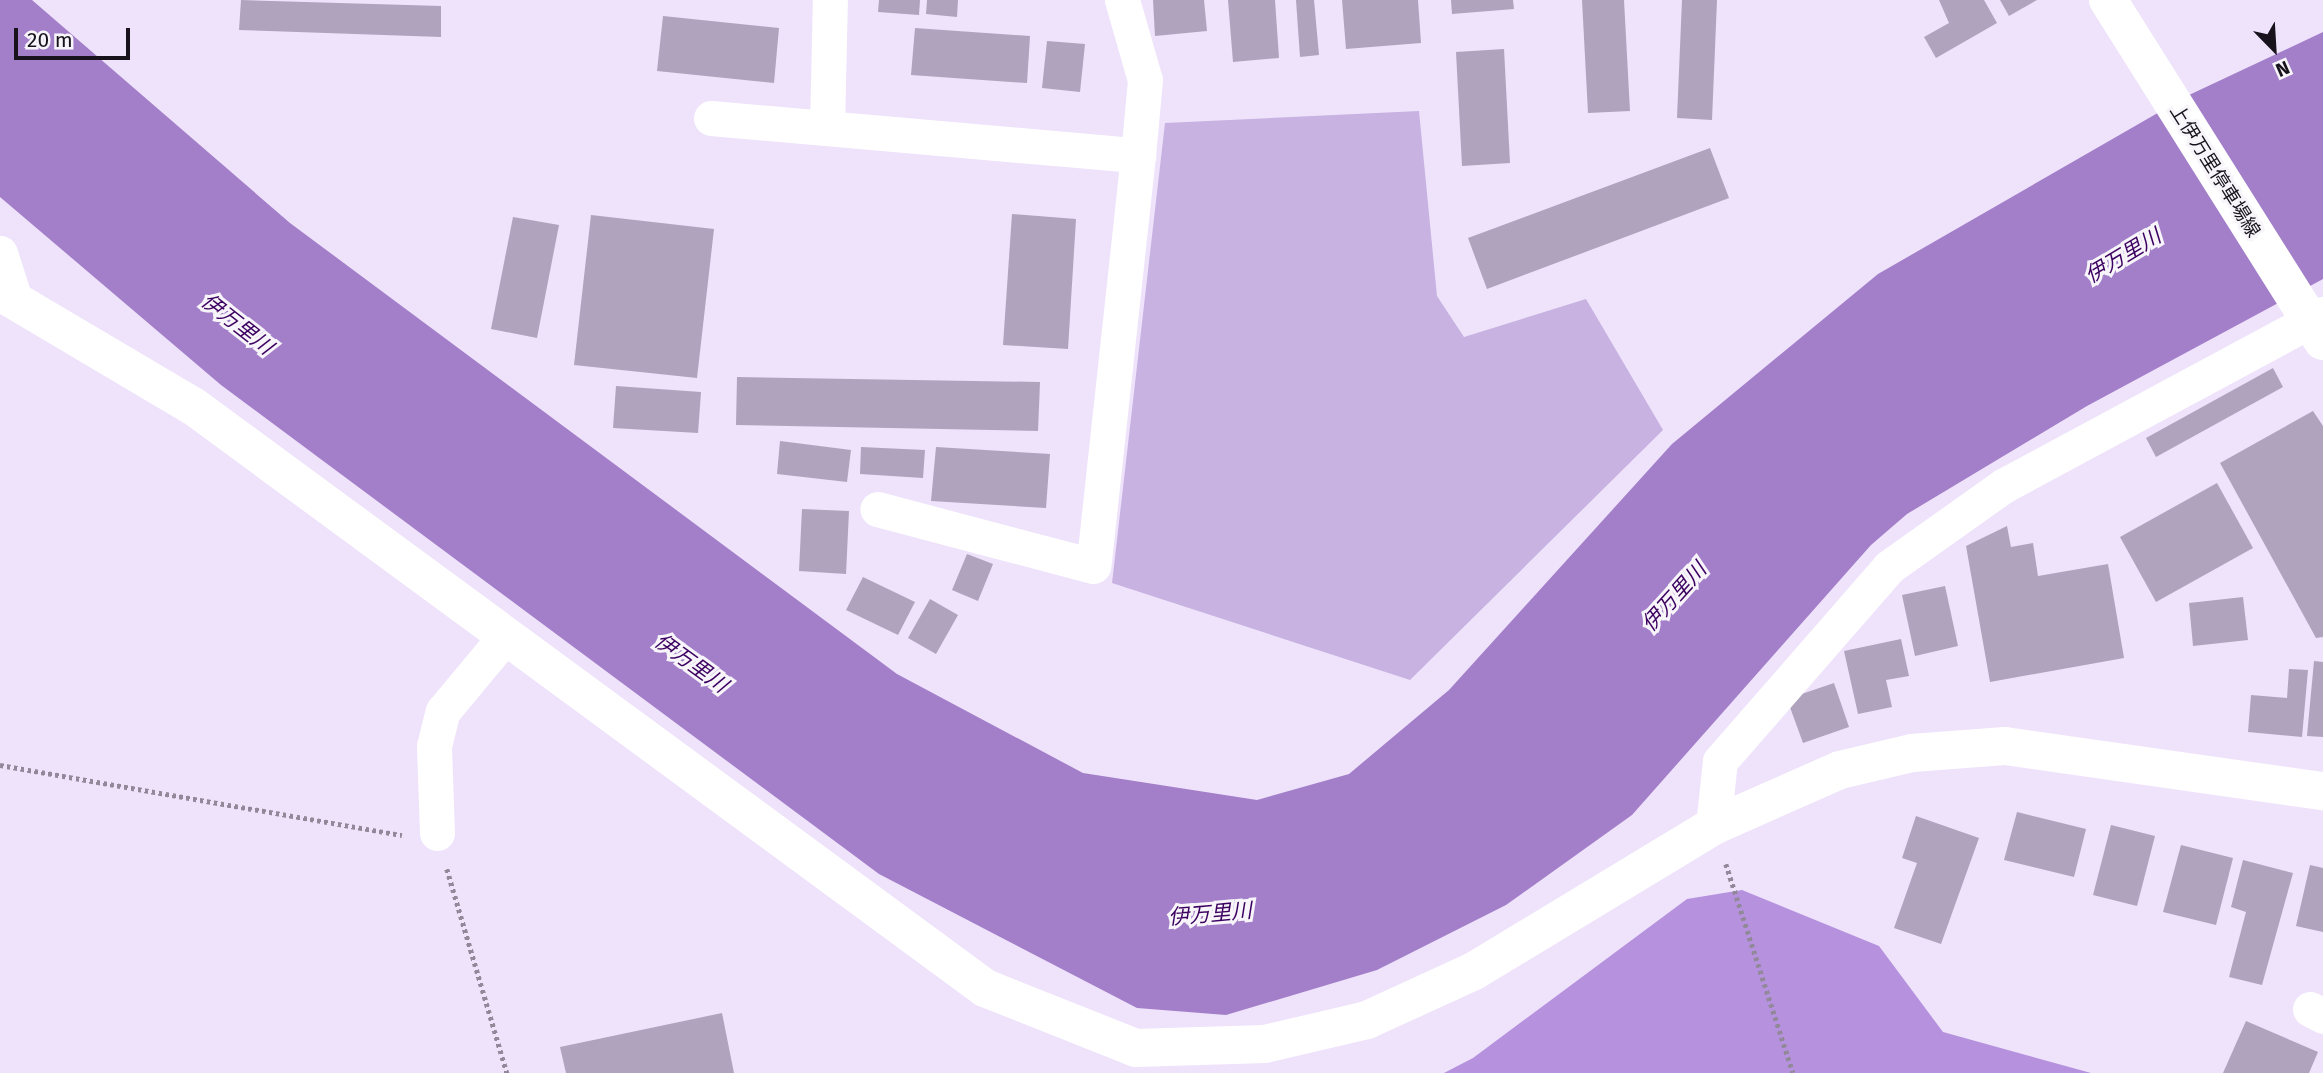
<!DOCTYPE html>
<meta charset="utf-8">
<style>
body{margin:0}
#map{position:relative;width:2323px;height:1073px;overflow:hidden;background:#eee3fb;font-family:"Fira Sans","Noto Sans JP",sans-serif}
div>[style]{position:absolute}
[style*='--x']{left:calc(var(--x)*1px);top:calc(var(--y)*1px);width:calc(var(--w)*1px);rotate:calc(var(--a)*1deg)}
.green>*{inset:0;background:#c8b2e1}
.forest>*{inset:0;background:#b691de}
.water>*{inset:0;background:#a37fc9}
.building>*{inset:0;background:#afa3be}
.path>*{height:4.5px;margin-top:-2.25px;transform-origin:0;background:repeating-linear-gradient(90deg,#91889a 0 3.5px,transparent 0 7px)}
.street>*{height:35px;margin:-17.5px;padding:0 17.5px;transform-origin:17.5px;border-radius:17.5px;background:#fff}
.secondary>*{height:38px;margin:-19px;padding:0 19px;transform-origin:19px;border-radius:19px;background:#fff}
span{translate:-50% -50%;white-space:nowrap;text-align:center;line-height:1.15;-webkit-text-stroke:6px #f7f5fa;paint-order:stroke}
.street-label{font-size:19px;color:#17121c}
.water-label{font-size:21px;color:#3c0160;font-style:italic}
.north{position:absolute;left:2239px;top:14px;width:70px;height:70px;-webkit-text-stroke:5px #f7f5fa;paint-order:stroke;rotate:156deg;font-size:19px;font-weight:700;line-height:28px;text-align:center;color:#17121c}
.north::after{content:'';display:block;margin:auto;width:24px;height:32px;background:#17121c;clip-path:polygon(50% 0,100% 100%,50% 72%,0 100%)}
.scale{position:absolute;left:14px;top:28px;width:116px;height:32px;box-sizing:border-box;border:4px solid #17121c;border-top:0;padding-left:9px;font-size:21px;line-height:24px;white-space:nowrap;color:#17121c;-webkit-text-stroke:5px #f7f5fa;paint-order:stroke}
</style>
<div id="map">
<div class="green">
<i style="clip-path:polygon(1419px 111px,1437px 296px,1464px 337px,1586px 299px,1663px 430px,1410px 680px,1112px 583px,1165px 123px)"></i>
</div>
<div class="forest">
<i style="clip-path:polygon(1742px 890px,1879px 946px,1943px 1032px,2091px 1073px,1444px 1073px,1473px 1058px,1687px 899px)"></i>
</div>
<div class="water">
<i style="clip-path:polygon(0 0,32px 0,290px 223px,897px 674px,1083px 773px,1257px 800px,1349px 774px,1449px 690px,1672px 444px,1878px 274px,2189px 95px,2323px 32px,2323px 279px,2087px 406px,1907px 514px,1871px 545px,1632px 815px,1506px 905px,1377px 970px,1226px 1015px,1137px 1008px,879px 874px,221px 385px,0 197px)"></i>
</div>
<div class="building">
<i style="clip-path:polygon(241px 0,441px 6px,441px 37px,239px 30px)"></i>
<i style="clip-path:polygon(879px 0,920px 0,919px 15px,878px 12px)"></i>
<i style="clip-path:polygon(927px 0,958px 0,957px 17px,926px 14px)"></i>
<i style="clip-path:polygon(1153px 0,1204px 0,1207px 31px,1155px 36px)"></i>
<i style="clip-path:polygon(1228px 0,1275px 0,1279px 58px,1233px 62px)"></i>
<i style="clip-path:polygon(1296px 0,1314px 0,1319px 55px,1300px 57px)"></i>
<i style="clip-path:polygon(1342px 0,1418px 0,1421px 43px,1346px 49px)"></i>
<i style="clip-path:polygon(1451px 0,1513px 0,1514px 9px,1452px 14px)"></i>
<i style="clip-path:polygon(1582px 0,1624px 0,1630px 111px,1588px 113px)"></i>
<i style="clip-path:polygon(1682px 0,1717px 0,1712px 120px,1677px 118px)"></i>
<i style="clip-path:polygon(1939px 0,1984px 0,1997px 23px,1936px 58px,1924px 37px,1949px 23px)"></i>
<i style="clip-path:polygon(2000px 0,2037px 0,2009px 16px)"></i>
<i style="clip-path:polygon(663px 16px,779px 28px,774px 83px,657px 71px)"></i>
<i style="clip-path:polygon(915px 28px,1030px 36px,1027px 83px,911px 75px)"></i>
<i style="clip-path:polygon(1047px 41px,1085px 44px,1080px 92px,1042px 88px)"></i>
<i style="clip-path:polygon(1504px 49px,1510px 163px,1462px 166px,1456px 52px)"></i>
<i style="clip-path:polygon(1710px 148px,1729px 198px,1487px 289px,1468px 238px)"></i>
<i style="clip-path:polygon(1012px 214px,1076px 219px,1068px 349px,1003px 345px)"></i>
<i style="clip-path:polygon(591px 215px,714px 229px,697px 378px,574px 365px)"></i>
<i style="clip-path:polygon(513px 217px,559px 225px,537px 338px,491px 329px)"></i>
<i style="clip-path:polygon(2273px 368px,2283px 387px,2156px 457px,2146px 438px)"></i>
<i style="clip-path:polygon(737px 377px,1040px 382px,1038px 431px,736px 425px)"></i>
<i style="clip-path:polygon(616px 386px,701px 392px,698px 433px,613px 428px)"></i>
<i style="clip-path:polygon(2313px 411px,2323px 426px,2323px 637px,2316px 638px,2220px 463px)"></i>
<i style="clip-path:polygon(780px 441px,851px 450px,847px 482px,777px 474px)"></i>
<i style="clip-path:polygon(861px 447px,925px 450px,923px 478px,860px 474px)"></i>
<i style="clip-path:polygon(936px 447px,1050px 454px,1046px 508px,931px 501px)"></i>
<i style="clip-path:polygon(2217px 483px,2253px 548px,2156px 602px,2120px 537px)"></i>
<i style="clip-path:polygon(802px 509px,849px 511px,846px 574px,799px 571px)"></i>
<i style="clip-path:polygon(2007px 526px,2011px 547px,2033px 543px,2038px 576px,2108px 564px,2124px 658px,1990px 682px,1966px 546px)"></i>
<i style="clip-path:polygon(967px 554px,993px 564px,978px 601px,952px 590px)"></i>
<i style="clip-path:polygon(863px 577px,915px 602px,898px 635px,846px 610px)"></i>
<i style="clip-path:polygon(1945px 586px,1958px 646px,1915px 656px,1902px 595px)"></i>
<i style="clip-path:polygon(2243px 597px,2248px 640px,2193px 646px,2189px 603px)"></i>
<i style="clip-path:polygon(930px 599px,958px 615px,936px 654px,908px 638px)"></i>
<i style="clip-path:polygon(1901px 639px,1909px 676px,1886px 680px,1892px 707px,1858px 714px,1844px 651px)"></i>
<i style="clip-path:polygon(2314px 661px,2323px 662px,2323px 737px,2307px 736px)"></i>
<i style="clip-path:polygon(2289px 669px,2308px 670px,2302px 737px,2248px 732px,2251px 695px,2287px 698px)"></i>
<i style="clip-path:polygon(1834px 683px,1849px 727px,1803px 743px,1787px 699px)"></i>
<i style="clip-path:polygon(2017px 812px,2086px 829px,2074px 877px,2004px 860px)"></i>
<i style="clip-path:polygon(1916px 816px,1979px 838px,1941px 944px,1894px 928px,1917px 863px,1902px 858px)"></i>
<i style="clip-path:polygon(2111px 825px,2155px 836px,2137px 906px,2093px 895px)"></i>
<i style="clip-path:polygon(2181px 845px,2233px 858px,2216px 925px,2163px 912px)"></i>
<i style="clip-path:polygon(2243px 860px,2293px 873px,2262px 985px,2229px 977px,2246px 912px,2231px 907px)"></i>
<i style="clip-path:polygon(2310px 865px,2323px 868px,2323px 932px,2296px 926px)"></i>
<i style="clip-path:polygon(722px 1013px,734px 1073px,566px 1073px,560px 1047px)"></i>
<i style="clip-path:polygon(2246px 1021px,2318px 1052px,2309px 1073px,2223px 1073px)"></i>
</div>
<div class="path">
<i style="--x:0;--y:765;--w:408;--a:9.9"></i>
<i style="--x:1726;--y:864;--w:219;--a:72.2"></i>
<i style="--x:447;--y:869;--w:213;--a:73.6"></i>
</div>
<div class="street">
<i style="--x:1122;--y:0;--w:83;--a:74"></i>
<i style="--x:1145;--y:80;--w:75;--a:95.3"></i>
<i style="--x:711;--y:118;--w:429;--a:5"></i>
<i style="--x:1138;--y:155;--w:413;--a:96.2"></i>
<i style="--x:1093;--y:566;--w:223;--a:-165.2"></i>
<i style="--x:827;--y:128;--w:128;--a:-88.7"></i>
<i style="--x:0;--y:253;--w:46;--a:72.3"></i>
<i style="--x:1713;--y:826;--w:65;--a:-83.9"></i>
<i style="--x:1720;--y:761;--w:257;--a:-48.9"></i>
<i style="--x:1889;--y:567;--w:140;--a:-35.4"></i>
<i style="--x:2003;--y:486;--w:363;--a:-28.3"></i>
<i style="--x:437;--y:833;--w:87;--a:-92"></i>
<i style="--x:434;--y:746;--w:36;--a:-76"></i>
<i style="--x:443;--y:711;--w:94;--a:-50.2"></i>
<i style="--x:2310;--y:1009;--w:15;--a:28"></i>
</div>
<div class="secondary">
<i style="--x:2108;--y:0;--w:403;--a:57.8"></i>
<i style="--x:0;--y:292;--w:224;--a:30.6"></i>
<i style="--x:193;--y:406;--w:983;--a:36.31"></i>
<i style="--x:985;--y:988;--w:162;--a:21.7"></i>
<i style="--x:1136;--y:1048;--w:129;--a:-1.8"></i>
<i style="--x:1265;--y:1044;--w:105;--a:-13.2"></i>
<i style="--x:1367;--y:1020;--w:118;--a:-24.6"></i>
<i style="--x:1474;--y:971;--w:280;--a:-31.2"></i>
<i style="--x:1713;--y:826;--w:139;--a:-23.8"></i>
<i style="--x:1840;--y:770;--w:74;--a:-13.3"></i>
<i style="--x:1912;--y:753;--w:93;--a:-4.3"></i>
<i style="--x:2005;--y:746;--w:321;--a:8.1"></i>
</div>
<div class="street-label">
<span style="left:2215px;top:171px;rotate:58deg">上伊万里停車場線</span>
</div>
<div class="water-label">
<span style="left:2123px;top:256px;rotate:-31deg">伊万里川</span>
<span style="left:237px;top:324px;rotate:38deg">伊万里川</span>
<span style="left:1674px;top:597px;rotate:-48deg">伊万里川</span>
<span style="left:691px;top:663px;rotate:36deg">伊万里川</span>
<span style="left:1210px;top:914px;rotate:-5deg">伊万里川</span>
</div>
<div class="north">N</div>
<div class="scale">20 m</div>
</div>
